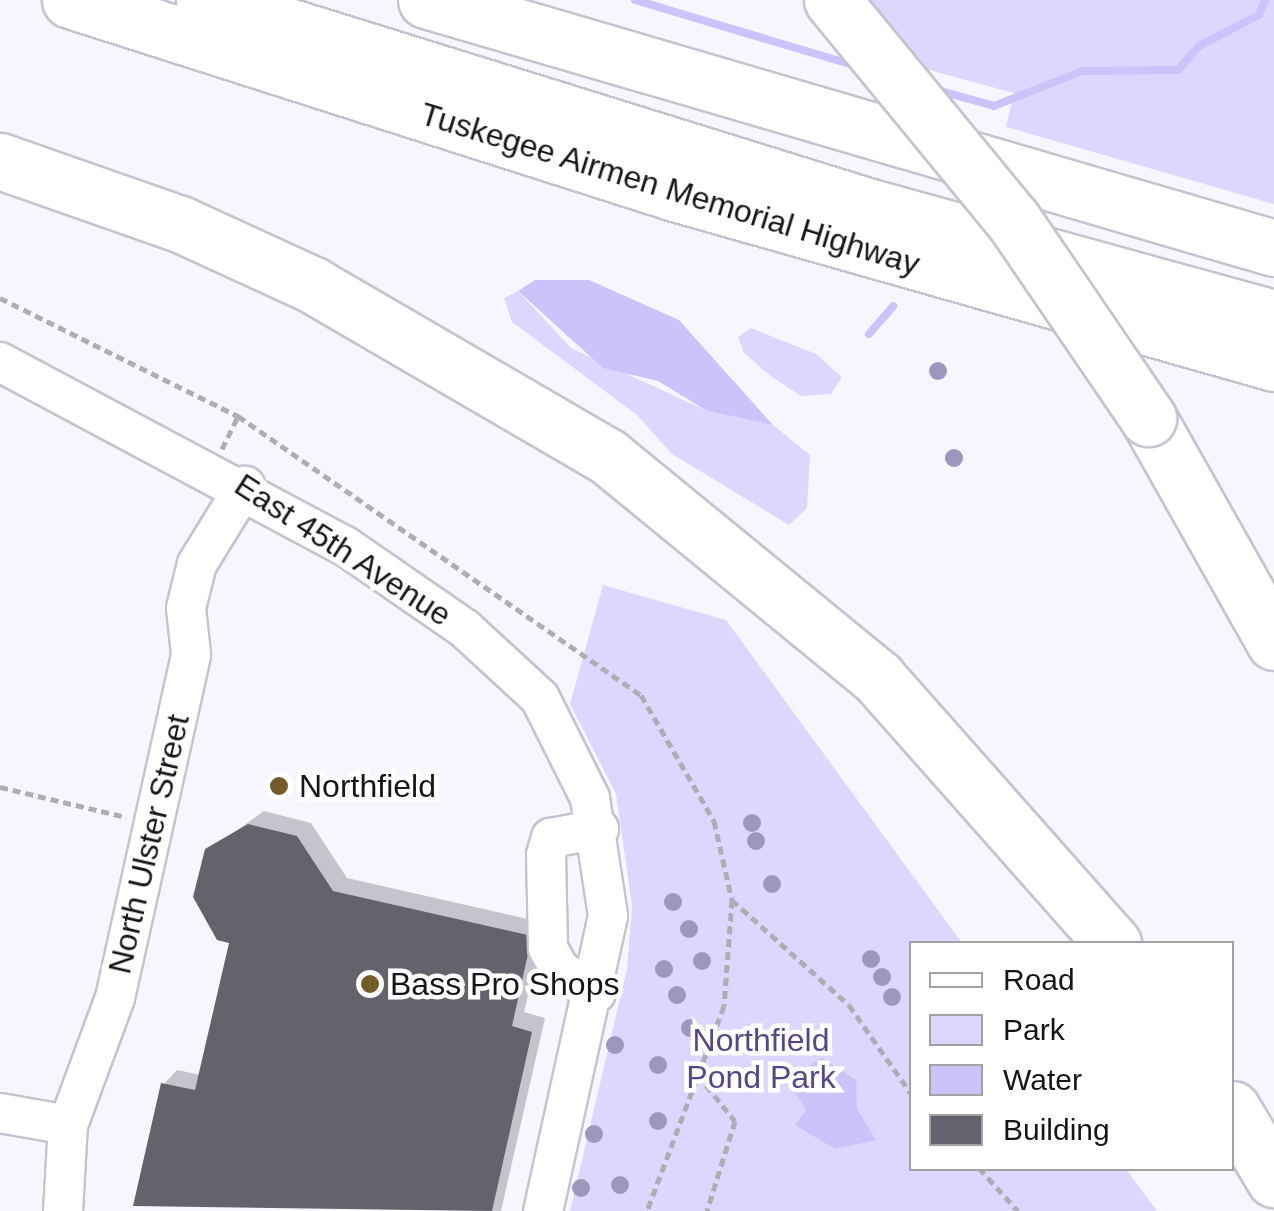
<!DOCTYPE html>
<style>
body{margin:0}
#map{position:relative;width:1274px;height:1211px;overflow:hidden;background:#f7f6ff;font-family:Arial,sans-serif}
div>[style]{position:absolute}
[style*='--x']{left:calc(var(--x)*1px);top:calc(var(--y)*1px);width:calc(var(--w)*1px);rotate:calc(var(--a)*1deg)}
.green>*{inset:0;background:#dcd7fe}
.water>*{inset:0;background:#ccc3fb}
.shadow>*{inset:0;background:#0003}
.stream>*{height:8px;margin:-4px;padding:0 4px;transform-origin:4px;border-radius:4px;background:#ccc3fb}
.building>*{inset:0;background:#64636d}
.path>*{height:5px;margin-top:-2.5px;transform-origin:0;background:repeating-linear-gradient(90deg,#aeadb4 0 8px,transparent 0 13px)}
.roads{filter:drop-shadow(2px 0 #c5c3ce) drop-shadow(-2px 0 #c5c3ce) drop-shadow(0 2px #c5c3ce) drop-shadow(0 -2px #c5c3ce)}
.minor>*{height:38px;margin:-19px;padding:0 19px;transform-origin:19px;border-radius:19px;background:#fff}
.highway>*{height:55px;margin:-27.5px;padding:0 27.5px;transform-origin:27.5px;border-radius:27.5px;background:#fff}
.bridges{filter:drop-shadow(2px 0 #c5c3ce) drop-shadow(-2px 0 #c5c3ce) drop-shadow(0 2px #c5c3ce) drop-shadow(0 -2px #c5c3ce)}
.highway-bridge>*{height:55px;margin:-27.5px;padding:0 27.5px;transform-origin:27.5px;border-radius:27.5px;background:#fff}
.trees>*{width:18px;height:18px;margin:-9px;border-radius:50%;background:#9e96bf}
.dots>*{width:28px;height:28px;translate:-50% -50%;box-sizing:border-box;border:5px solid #fff;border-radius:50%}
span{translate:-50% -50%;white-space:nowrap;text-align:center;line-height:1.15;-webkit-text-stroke:9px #fff;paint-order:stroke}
.street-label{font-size:32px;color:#161619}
.poi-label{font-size:32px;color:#161619}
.left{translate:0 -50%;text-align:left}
.park-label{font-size:32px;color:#56478a}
.legend{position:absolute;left:909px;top:941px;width:325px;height:230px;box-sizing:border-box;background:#fff;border:2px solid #a2a2a3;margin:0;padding:12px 18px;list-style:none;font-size:30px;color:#161619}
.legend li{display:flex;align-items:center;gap:20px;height:50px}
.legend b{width:50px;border:2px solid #a2a2a3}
</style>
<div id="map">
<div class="green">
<i style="clip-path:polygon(867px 0,1274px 0,1274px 204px,1006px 127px,1014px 93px,929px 70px)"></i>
<i style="clip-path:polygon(518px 291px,571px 348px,707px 411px,773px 425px,810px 455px,807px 508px,789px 525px,672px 454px,637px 415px,512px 322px,504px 298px)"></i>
<i style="clip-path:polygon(751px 328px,816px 354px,842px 377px,831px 394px,801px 396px,772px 377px,744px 353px,738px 337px)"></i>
<i style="clip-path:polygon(603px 585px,726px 620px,962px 943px,912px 944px,912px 1168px,1126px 1169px,1157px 1211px,570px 1211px,627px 969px,632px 906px,616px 794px,570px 704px)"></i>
</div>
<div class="water">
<i style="clip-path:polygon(535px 280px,589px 280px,679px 320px,773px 425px,707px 411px,658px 381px,603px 368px,518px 291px)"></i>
<i style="clip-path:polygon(821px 1058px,856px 1080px,857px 1109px,876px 1140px,835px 1149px,795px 1125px,806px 1110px,793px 1090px,798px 1073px)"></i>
</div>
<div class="shadow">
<i style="clip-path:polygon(264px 811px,311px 823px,347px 878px,545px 923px,524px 1012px,545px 1018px,501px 1211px,136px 1205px,164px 1084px,177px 1070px,201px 1075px,232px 941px,208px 851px)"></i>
</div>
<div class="stream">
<i style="--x:635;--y:0;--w:231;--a:16.6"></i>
<i style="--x:937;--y:90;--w:59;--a:15.7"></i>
<i style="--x:994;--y:106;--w:95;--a:-21.7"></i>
<i style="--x:1082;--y:71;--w:96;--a:-0.6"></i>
<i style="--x:1178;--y:70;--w:32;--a:-49"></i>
<i style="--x:1199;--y:46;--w:68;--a:-27.3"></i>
<i style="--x:1259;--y:15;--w:16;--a:-68"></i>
<i style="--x:869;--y:334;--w:37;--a:-49"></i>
</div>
<div class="building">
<i style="clip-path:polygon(248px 824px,297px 836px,333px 891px,532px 936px,512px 1026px,532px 1032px,492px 1211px,133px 1206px,161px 1083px,195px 1090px,229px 943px,217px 940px,193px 897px,205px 849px)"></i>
</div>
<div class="path">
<i style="--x:0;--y:298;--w:266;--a:26.4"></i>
<i style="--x:238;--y:416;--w:490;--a:34.7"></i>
<i style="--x:641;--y:695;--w:146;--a:59.9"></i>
<i style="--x:714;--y:821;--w:81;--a:77.2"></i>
<i style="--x:732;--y:900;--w:106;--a:94.3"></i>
<i style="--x:724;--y:1006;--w:219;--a:110.6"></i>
<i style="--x:222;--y:449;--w:37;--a:-64"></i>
<i style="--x:0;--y:787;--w:130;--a:13.4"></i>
<i style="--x:732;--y:900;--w:157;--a:41.9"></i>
<i style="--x:849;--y:1005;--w:110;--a:55"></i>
<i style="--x:698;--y:1075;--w:59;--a:51.2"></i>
<i style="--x:735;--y:1121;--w:94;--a:107.3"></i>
<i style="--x:979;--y:1168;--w:58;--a:47.8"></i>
</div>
<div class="roads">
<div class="minor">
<i style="--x:0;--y:362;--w:391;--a:28.1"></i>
<i style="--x:345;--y:546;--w:145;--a:34.6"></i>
<i style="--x:464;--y:628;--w:103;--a:42.6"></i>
<i style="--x:540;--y:698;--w:112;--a:63.4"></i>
<i style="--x:590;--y:798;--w:119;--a:81.3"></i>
<i style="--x:608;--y:916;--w:302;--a:102.4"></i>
<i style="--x:596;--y:993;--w:43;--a:-147.4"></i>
<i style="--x:560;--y:970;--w:25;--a:-119"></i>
<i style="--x:548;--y:948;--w:93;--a:-91.2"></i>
<i style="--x:546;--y:855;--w:18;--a:-74"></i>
<i style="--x:551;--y:838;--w:49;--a:-10.6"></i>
<i style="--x:0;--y:1113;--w:69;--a:10"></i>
<i style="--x:63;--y:1211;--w:86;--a:-86.7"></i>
<i style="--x:68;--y:1125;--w:135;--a:-69.7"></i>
<i style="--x:115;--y:998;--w:352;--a:-77.5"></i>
<i style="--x:191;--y:654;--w:46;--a:-96.2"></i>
<i style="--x:186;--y:608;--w:45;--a:-76"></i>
<i style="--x:197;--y:564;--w:92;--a:-58.4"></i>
</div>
<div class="highway">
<i style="--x:70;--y:0;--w:638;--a:17.7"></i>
<i style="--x:678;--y:194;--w:619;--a:15.83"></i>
<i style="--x:204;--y:0;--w:694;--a:17.26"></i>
<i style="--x:867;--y:206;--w:422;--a:15.4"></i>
<i style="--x:426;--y:0;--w:884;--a:16.3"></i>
<i style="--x:0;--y:161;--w:191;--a:19.3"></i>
<i style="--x:180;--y:224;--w:146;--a:24.6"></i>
<i style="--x:313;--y:285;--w:340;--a:30.2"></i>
<i style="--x:607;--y:456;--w:350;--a:39.3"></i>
<i style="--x:878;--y:678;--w:355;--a:48.5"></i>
<i style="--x:1148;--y:418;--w:257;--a:60.6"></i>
<i style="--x:1232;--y:1109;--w:82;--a:59"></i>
</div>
</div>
<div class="bridges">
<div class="highway-bridge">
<i style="--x:832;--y:0;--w:285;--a:50.6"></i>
<i style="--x:1013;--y:220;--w:240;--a:55.7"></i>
</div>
</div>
<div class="trees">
<i style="left:938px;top:371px"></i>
<i style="left:954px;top:458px"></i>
<i style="left:752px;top:823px"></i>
<i style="left:756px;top:841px"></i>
<i style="left:772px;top:884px"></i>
<i style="left:673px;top:902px"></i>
<i style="left:689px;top:929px"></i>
<i style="left:871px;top:959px"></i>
<i style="left:702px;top:961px"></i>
<i style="left:664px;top:969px"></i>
<i style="left:882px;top:977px"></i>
<i style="left:677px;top:995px"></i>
<i style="left:892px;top:997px"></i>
<i style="left:690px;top:1028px"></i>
<i style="left:615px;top:1045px"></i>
<i style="left:658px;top:1065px"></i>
<i style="left:658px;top:1121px"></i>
<i style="left:594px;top:1134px"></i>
<i style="left:620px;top:1185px"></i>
<i style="left:581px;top:1188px"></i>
</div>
<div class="dots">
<i style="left:279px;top:786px;background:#745b2c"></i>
<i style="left:370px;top:984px;background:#745b2c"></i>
</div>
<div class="street-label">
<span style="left:670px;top:189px;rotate:17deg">Tuskegee Airmen Memorial Highway</span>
<span style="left:343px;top:550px;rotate:33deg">East 45th Avenue</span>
<span style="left:149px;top:844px;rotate:-77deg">North Ulster Street</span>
</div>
<div class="poi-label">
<span class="left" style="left:299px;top:786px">Northfield</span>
<span class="left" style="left:390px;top:984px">Bass Pro Shops</span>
</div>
<div class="park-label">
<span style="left:761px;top:1059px">Northfield<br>Pond Park</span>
</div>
<ul class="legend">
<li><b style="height:12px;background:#fff"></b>Road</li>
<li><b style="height:28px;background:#dcd7fe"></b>Park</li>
<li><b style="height:28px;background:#ccc3fb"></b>Water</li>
<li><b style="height:28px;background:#64636d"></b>Building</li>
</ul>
</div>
